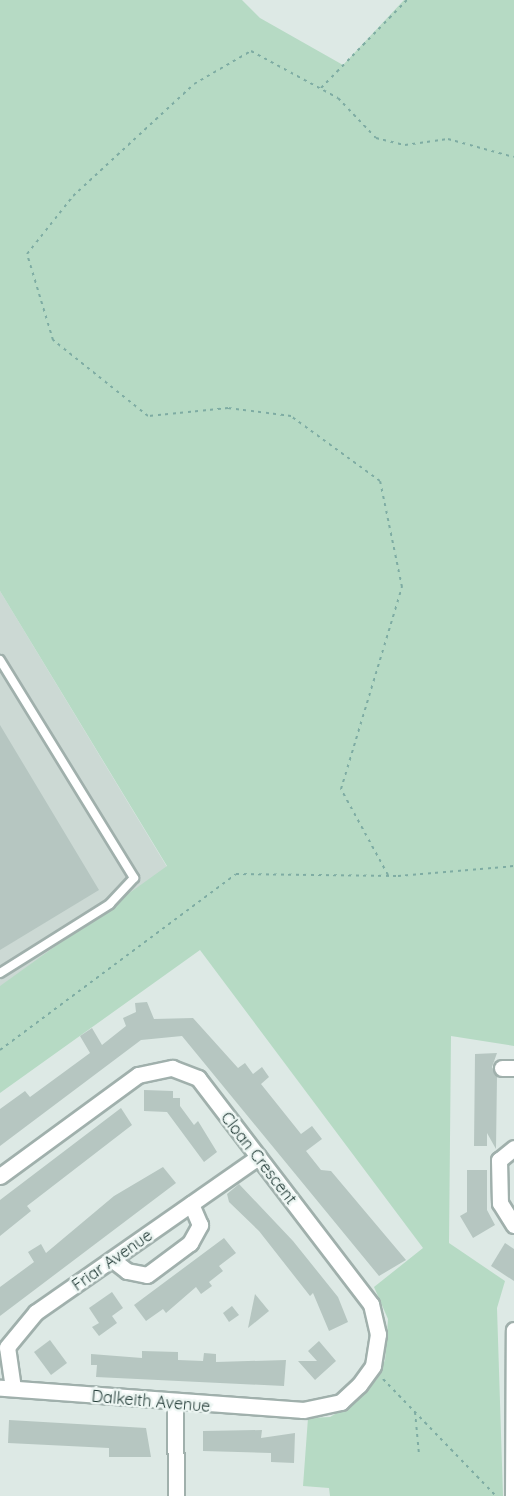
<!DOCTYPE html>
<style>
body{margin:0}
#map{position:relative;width:514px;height:1496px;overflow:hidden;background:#dde9e5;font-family:Quicksand,sans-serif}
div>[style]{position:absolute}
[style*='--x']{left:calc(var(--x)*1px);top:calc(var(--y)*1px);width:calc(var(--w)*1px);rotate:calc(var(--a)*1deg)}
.built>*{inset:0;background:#ccd9d4}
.green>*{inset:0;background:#b6dac4}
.building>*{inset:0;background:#b6c6c1}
.path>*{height:2px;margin-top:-1px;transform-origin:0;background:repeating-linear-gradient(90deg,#7eaca3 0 3px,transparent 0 7.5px)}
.roads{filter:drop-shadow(2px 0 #a0b0ac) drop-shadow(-2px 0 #a0b0ac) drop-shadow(0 2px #a0b0ac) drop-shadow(0 -2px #a0b0ac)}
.service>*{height:8px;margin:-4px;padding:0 4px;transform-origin:4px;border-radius:4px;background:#fff}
.minor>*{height:15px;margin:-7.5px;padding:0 7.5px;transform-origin:7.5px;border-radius:7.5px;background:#fff}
span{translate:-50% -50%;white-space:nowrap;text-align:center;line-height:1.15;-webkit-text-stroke:5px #edf6f3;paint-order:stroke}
.street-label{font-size:16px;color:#1f3834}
</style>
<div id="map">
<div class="built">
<i style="clip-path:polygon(0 591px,167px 867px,0 999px)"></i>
</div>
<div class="green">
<i style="clip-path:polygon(0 0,242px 0,260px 18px,343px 65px,404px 0,514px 0,514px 1046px,451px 1036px,449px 1243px,505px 1281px,497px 1308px,503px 1496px,330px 1496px,329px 1488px,303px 1486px,308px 1418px,330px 1417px,355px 1402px,377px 1379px,385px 1360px,388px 1319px,374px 1287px,423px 1248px,200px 950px,0 1093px,0 986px,167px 866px,0 591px)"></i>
</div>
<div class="building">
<i style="clip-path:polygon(0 725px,99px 890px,0 950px)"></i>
<i style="clip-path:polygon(147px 1002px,154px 1019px,193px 1018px,238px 1068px,245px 1063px,253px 1074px,262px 1067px,269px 1077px,261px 1084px,301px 1134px,312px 1126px,322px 1139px,306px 1151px,321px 1170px,331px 1171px,406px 1260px,379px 1276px,182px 1036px,141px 1040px,0 1146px,0 1109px,25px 1091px,30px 1097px,90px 1053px,80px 1036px,92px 1028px,102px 1045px,126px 1026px,123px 1018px,136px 1012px,135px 1003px)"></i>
<i style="clip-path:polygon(497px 1053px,492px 1067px,497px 1076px,496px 1149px,487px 1133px,487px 1146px,474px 1146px,475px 1054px)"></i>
<i style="clip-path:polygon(144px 1090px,173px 1091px,173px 1098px,180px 1098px,180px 1106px,194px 1125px,198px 1121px,217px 1152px,204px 1162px,167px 1112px,144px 1111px)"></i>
<i style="clip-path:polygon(121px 1108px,132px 1125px,27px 1206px,31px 1211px,0 1236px,0 1200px)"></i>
<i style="clip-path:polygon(163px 1167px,176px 1183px,0 1316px,0 1287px,34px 1262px,28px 1252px,41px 1244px,46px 1253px,114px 1196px)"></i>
<i style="clip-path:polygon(467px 1170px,487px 1170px,487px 1210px,495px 1225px,473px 1238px,460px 1216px,467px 1212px)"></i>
<i style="clip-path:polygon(239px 1184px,293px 1241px,338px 1297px,348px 1322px,329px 1331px,313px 1293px,310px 1296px,259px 1231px,229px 1202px,227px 1194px)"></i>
<i style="clip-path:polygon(224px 1238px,236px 1253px,219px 1266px,223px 1271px,209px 1282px,212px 1286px,201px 1294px,196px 1287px,166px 1313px,163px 1309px,146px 1321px,134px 1305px)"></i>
<i style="clip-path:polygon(505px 1243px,514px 1249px,514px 1281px,491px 1266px)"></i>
<i style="clip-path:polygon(112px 1292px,123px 1308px,112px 1316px,117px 1323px,99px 1336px,92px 1327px,99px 1323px,89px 1308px)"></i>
<i style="clip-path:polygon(255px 1294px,269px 1311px,248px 1328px)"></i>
<i style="clip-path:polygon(232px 1306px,239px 1315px,229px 1322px,223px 1313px)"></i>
<i style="clip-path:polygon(50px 1340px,67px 1363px,51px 1375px,34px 1352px)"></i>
<i style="clip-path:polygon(319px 1341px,336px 1361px,315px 1380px,298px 1361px,317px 1361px,308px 1351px)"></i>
<i style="clip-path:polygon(142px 1351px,178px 1352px,178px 1360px,203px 1361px,204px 1353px,216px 1354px,216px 1362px,286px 1360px,284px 1386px,96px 1377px,97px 1365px,91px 1365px,91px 1354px,142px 1358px)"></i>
<i style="clip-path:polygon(9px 1420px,146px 1428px,151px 1457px,109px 1457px,109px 1448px,8px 1443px)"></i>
<i style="clip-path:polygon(262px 1430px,261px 1438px,295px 1433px,294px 1463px,271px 1462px,271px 1453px,203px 1451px,203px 1431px)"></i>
</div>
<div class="path">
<i style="--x:321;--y:88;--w:123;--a:-45.7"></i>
<i style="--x:388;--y:875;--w:98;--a:-118.7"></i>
<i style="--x:341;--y:789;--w:211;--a:-73.2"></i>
<i style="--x:402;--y:587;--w:108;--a:-101.7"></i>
<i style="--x:380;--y:481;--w:110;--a:-143.9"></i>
<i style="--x:291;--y:416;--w:64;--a:-172.8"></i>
<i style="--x:228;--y:408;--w:80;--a:174.3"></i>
<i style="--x:148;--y:416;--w:122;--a:-141.3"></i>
<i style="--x:53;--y:340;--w:90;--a:-106.8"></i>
<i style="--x:27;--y:254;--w:74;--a:-51.6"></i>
<i style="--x:73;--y:196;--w:165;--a:-42.8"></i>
<i style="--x:194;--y:84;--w:66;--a:-30.1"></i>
<i style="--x:251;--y:51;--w:99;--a:28.4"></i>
<i style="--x:338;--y:98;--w:55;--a:46.5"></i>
<i style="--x:376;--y:138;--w:30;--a:14"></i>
<i style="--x:405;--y:145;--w:43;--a:-7.9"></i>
<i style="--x:448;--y:139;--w:68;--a:15.3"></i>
<i style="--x:0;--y:1050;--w:294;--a:-36.7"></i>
<i style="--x:236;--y:874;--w:162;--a:0.7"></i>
<i style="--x:398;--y:876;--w:116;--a:-4.9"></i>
<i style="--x:383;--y:1379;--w:163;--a:46"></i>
<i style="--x:415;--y:1412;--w:42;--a:84.6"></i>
</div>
<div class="roads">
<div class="service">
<i style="--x:0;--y:660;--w:256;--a:58.4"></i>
<i style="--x:134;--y:878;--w:35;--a:133"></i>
<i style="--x:110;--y:904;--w:130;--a:147.9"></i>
</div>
<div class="minor">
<i style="--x:502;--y:1068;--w:12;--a:0"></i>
<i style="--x:514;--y:1148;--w:19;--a:141"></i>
<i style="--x:499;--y:1160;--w:43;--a:88.7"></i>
<i style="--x:500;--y:1203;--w:26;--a:58"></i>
<i style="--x:0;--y:1176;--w:171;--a:-36.2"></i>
<i style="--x:138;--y:1075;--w:35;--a:-12"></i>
<i style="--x:172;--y:1068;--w:28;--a:21"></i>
<i style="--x:198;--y:1078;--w:285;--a:52.6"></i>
<i style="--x:371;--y:1304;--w:31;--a:77"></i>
<i style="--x:378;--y:1334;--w:32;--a:99"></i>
<i style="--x:373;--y:1366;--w:24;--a:126"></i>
<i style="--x:359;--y:1385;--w:25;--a:137"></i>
<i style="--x:341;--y:1402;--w:39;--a:168"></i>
<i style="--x:303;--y:1410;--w:304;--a:-175.8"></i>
<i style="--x:113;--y:1260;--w:18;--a:38"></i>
<i style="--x:127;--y:1271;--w:20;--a:11"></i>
<i style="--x:147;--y:1275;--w:54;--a:-36.7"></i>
<i style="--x:190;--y:1243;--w:21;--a:-61"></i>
<i style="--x:200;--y:1225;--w:23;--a:-113"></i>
<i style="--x:13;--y:1388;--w:41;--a:-98.3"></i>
<i style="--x:7;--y:1347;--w:45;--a:-50.4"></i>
<i style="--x:36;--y:1312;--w:271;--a:-34.9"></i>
<i style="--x:175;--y:1404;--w:92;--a:89.4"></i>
<i style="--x:513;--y:1496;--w:166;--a:-89.7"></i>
</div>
</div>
<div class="street-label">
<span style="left:259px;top:1158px;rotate:52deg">Cloan Crescent</span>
<span style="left:112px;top:1260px;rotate:-35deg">Friar Avenue</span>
<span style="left:151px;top:1401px;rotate:5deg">Dalkeith Avenue</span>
</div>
</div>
